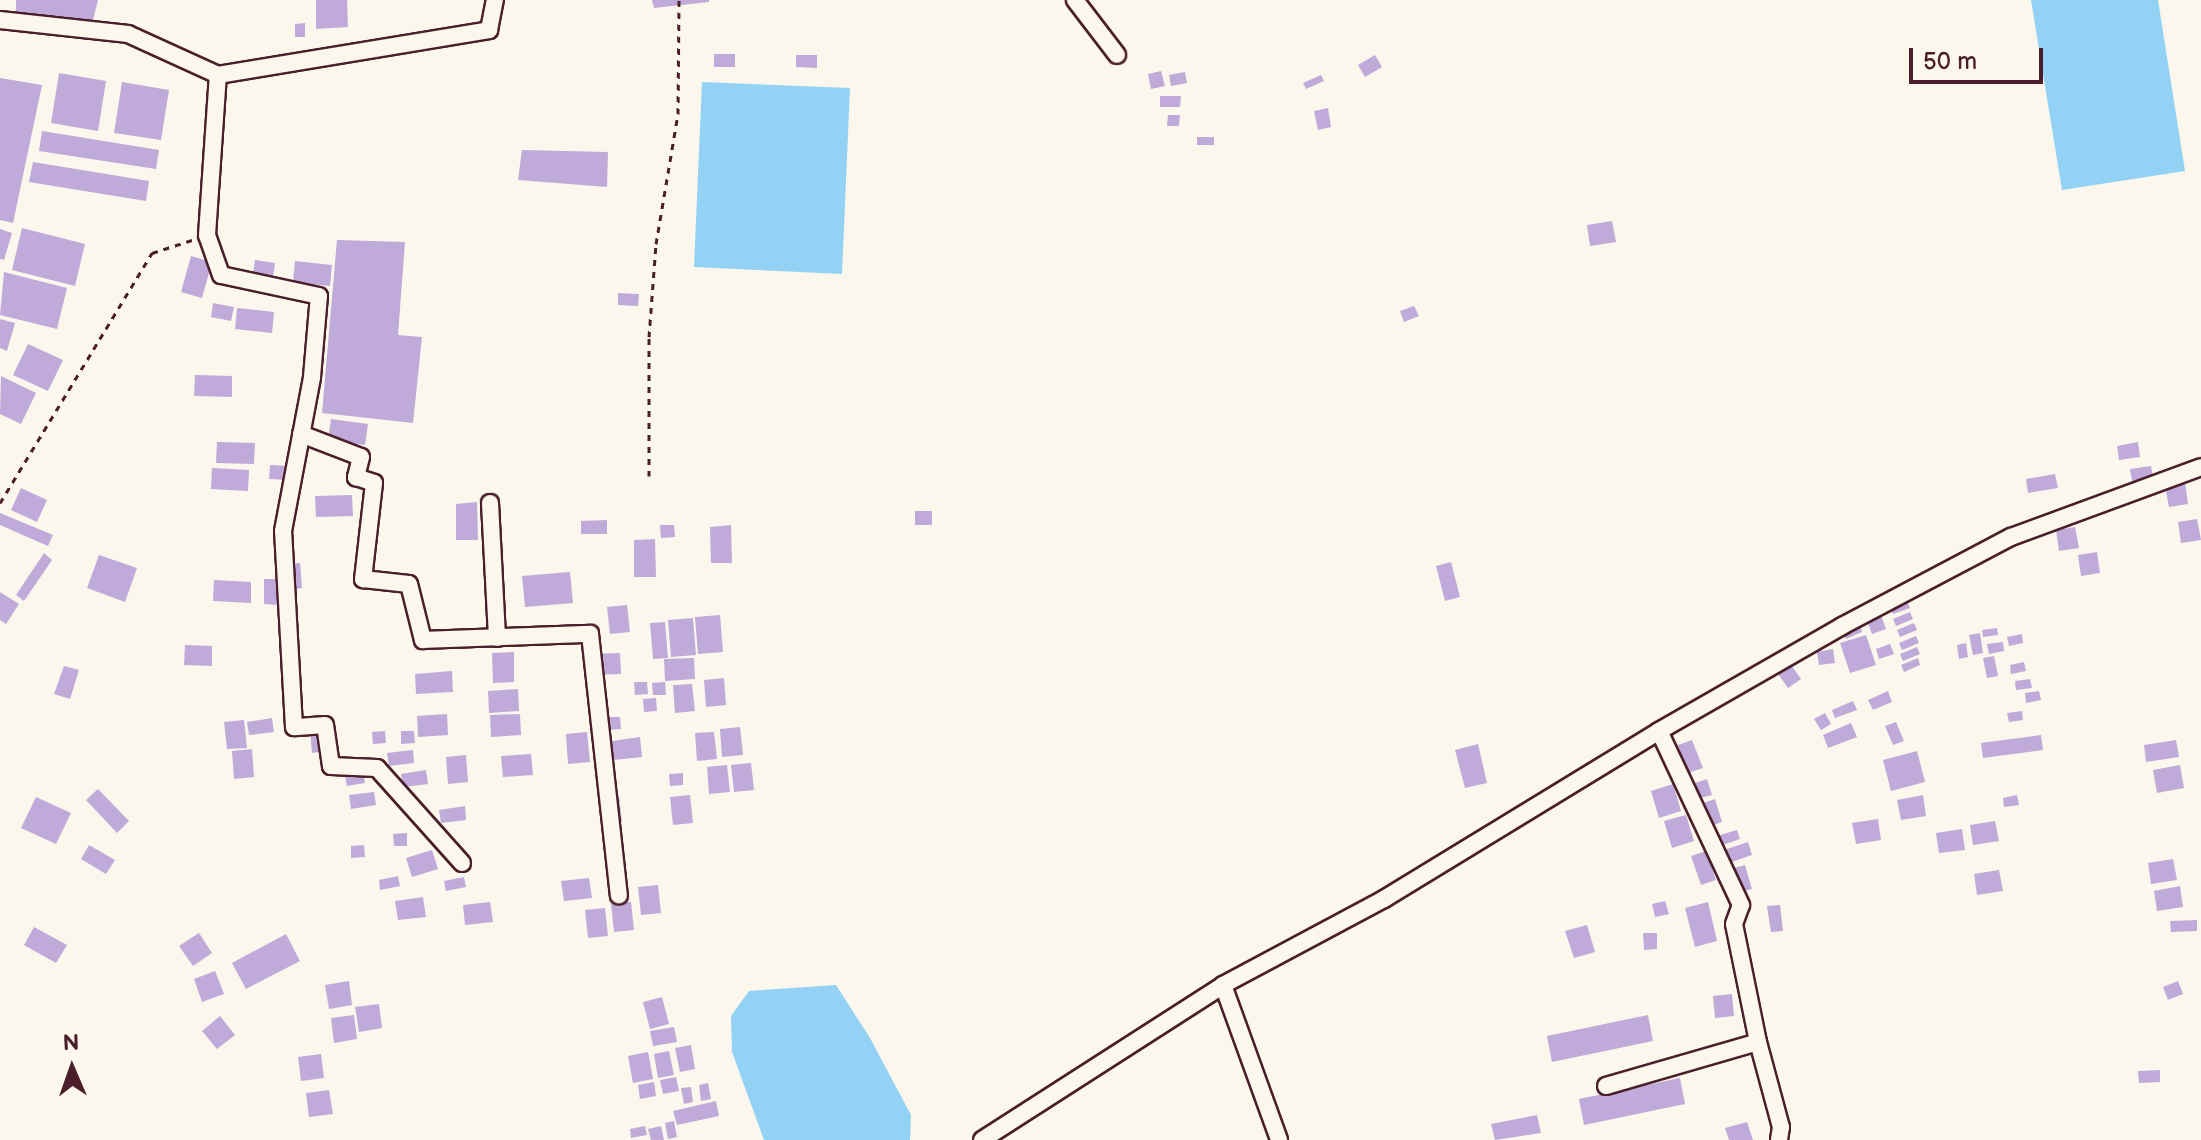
<!DOCTYPE html>
<style>
body{margin:0}
#map{position:relative;width:2201px;height:1140px;overflow:hidden;background:#fbf7ec;font-family:"Balsamiq Sans",sans-serif}
div>[style]{position:absolute}
[style*='--x']{left:calc(var(--x)*1px);top:calc(var(--y)*1px);width:calc(var(--w)*1px);rotate:calc(var(--a)*1deg)}
.water>*{inset:0;background:#93d2f4}
.building>*{inset:0;background:#bfaad9}
.path>*{height:3px;margin-top:-1.5px;transform-origin:0;background:repeating-linear-gradient(90deg,#4a1f2b 0 6px,transparent 0 12px)}
.roads{filter:drop-shadow(2px 0 #4a1f2b) drop-shadow(-2px 0 #4a1f2b) drop-shadow(0 2px #4a1f2b) drop-shadow(0 -2px #4a1f2b)}
.street>*{height:16px;margin:-8px;padding:0 8px;transform-origin:8px;border-radius:8px;background:#fbf7ec}
span{translate:-50% -50%;white-space:nowrap;text-align:center;line-height:1.15;-webkit-text-stroke:8px #fbf7ec;paint-order:stroke}
.north{position:absolute;left:32px;top:1028px;width:80px;height:80px;-webkit-text-stroke:6px #fbf7ec;paint-order:stroke;rotate:358deg;font-size:22px;font-weight:700;line-height:32px;text-align:center;color:#4a1f2b}
.north::after{content:'';display:block;margin:auto;width:28px;height:36px;background:#4a1f2b;clip-path:polygon(50% 0,100% 100%,50% 72%,0 100%)}
.scale{position:absolute;left:1909px;top:48px;width:134px;height:36px;box-sizing:border-box;border:4px solid #4a1f2b;border-top:0;padding-left:10px;font-size:24px;line-height:28px;white-space:nowrap;color:#4a1f2b;-webkit-text-stroke:6px #fbf7ec;paint-order:stroke}
</style>
<div id="map">
<div class="water">
<i style="clip-path:polygon(2031px 0,2158px 0,2185px 171px,2062px 190px)"></i>
<i style="clip-path:polygon(702px 82px,850px 88px,842px 274px,694px 267px)"></i>
<i style="clip-path:polygon(836px 985px,870px 1038px,911px 1115px,910px 1140px,764px 1140px,732px 1052px,731px 1016px,749px 991px)"></i>
</div>
<div class="building">
<i style="clip-path:polygon(16px 0,98px 0,88px 40px,16px 29px)"></i>
<i style="clip-path:polygon(316px 0,347px 0,348px 27px,316px 29px)"></i>
<i style="clip-path:polygon(652px 0,709px 0,709px 2px,654px 8px)"></i>
<i style="clip-path:polygon(305px 23px,305px 37px,295px 37px,295px 24px)"></i>
<i style="clip-path:polygon(714px 54px,735px 54px,735px 67px,714px 67px)"></i>
<i style="clip-path:polygon(796px 55px,817px 55px,817px 68px,796px 67px)"></i>
<i style="clip-path:polygon(1375px 55px,1382px 67px,1365px 77px,1358px 65px)"></i>
<i style="clip-path:polygon(1161px 71px,1165px 86px,1151px 89px,1148px 74px)"></i>
<i style="clip-path:polygon(1185px 72px,1187px 83px,1171px 86px,1169px 75px)"></i>
<i style="clip-path:polygon(59px 73px,106px 81px,98px 131px,51px 123px)"></i>
<i style="clip-path:polygon(1321px 75px,1324px 81px,1306px 89px,1303px 83px)"></i>
<i style="clip-path:polygon(0 78px,42px 85px,13px 223px,0 220px)"></i>
<i style="clip-path:polygon(122px 82px,169px 90px,161px 140px,114px 133px)"></i>
<i style="clip-path:polygon(1160px 96px,1181px 96px,1180px 107px,1160px 107px)"></i>
<i style="clip-path:polygon(1328px 108px,1331px 127px,1318px 130px,1314px 111px)"></i>
<i style="clip-path:polygon(1168px 115px,1180px 115px,1179px 126px,1167px 126px)"></i>
<i style="clip-path:polygon(42px 131px,159px 150px,156px 169px,39px 151px)"></i>
<i style="clip-path:polygon(1197px 137px,1214px 137px,1214px 145px,1197px 145px)"></i>
<i style="clip-path:polygon(522px 150px,608px 152px,607px 187px,518px 180px)"></i>
<i style="clip-path:polygon(33px 162px,149px 181px,146px 201px,29px 182px)"></i>
<i style="clip-path:polygon(1612px 221px,1616px 242px,1590px 246px,1587px 225px)"></i>
<i style="clip-path:polygon(22px 228px,85px 244px,75px 286px,12px 270px)"></i>
<i style="clip-path:polygon(0 229px,12px 233px,4px 260px,0 259px)"></i>
<i style="clip-path:polygon(337px 240px,405px 242px,398px 335px,422px 337px,413px 423px,322px 413px)"></i>
<i style="clip-path:polygon(191px 256px,212px 262px,202px 298px,181px 292px)"></i>
<i style="clip-path:polygon(255px 260px,275px 263px,273px 277px,253px 274px)"></i>
<i style="clip-path:polygon(295px 261px,332px 265px,330px 286px,293px 282px)"></i>
<i style="clip-path:polygon(4px 272px,67px 288px,57px 329px,0 315px)"></i>
<i style="clip-path:polygon(618px 293px,639px 294px,638px 306px,618px 305px)"></i>
<i style="clip-path:polygon(213px 303px,234px 307px,231px 321px,211px 317px)"></i>
<i style="clip-path:polygon(1414px 306px,1419px 316px,1404px 322px,1400px 311px)"></i>
<i style="clip-path:polygon(237px 308px,274px 312px,272px 333px,235px 329px)"></i>
<i style="clip-path:polygon(0 319px,15px 323px,7px 351px,0 348px)"></i>
<i style="clip-path:polygon(28px 344px,63px 360px,48px 391px,13px 375px)"></i>
<i style="clip-path:polygon(195px 375px,232px 376px,232px 397px,194px 396px)"></i>
<i style="clip-path:polygon(1px 376px,36px 393px,21px 424px,0 414px)"></i>
<i style="clip-path:polygon(331px 419px,368px 424px,365px 445px,328px 440px)"></i>
<i style="clip-path:polygon(217px 442px,255px 443px,254px 464px,216px 463px)"></i>
<i style="clip-path:polygon(2138px 442px,2140px 457px,2119px 460px,2117px 446px)"></i>
<i style="clip-path:polygon(270px 465px,291px 466px,290px 480px,269px 479px)"></i>
<i style="clip-path:polygon(2151px 466px,2153px 477px,2132px 481px,2130px 469px)"></i>
<i style="clip-path:polygon(212px 468px,249px 470px,248px 491px,211px 489px)"></i>
<i style="clip-path:polygon(2055px 474px,2058px 488px,2028px 493px,2026px 479px)"></i>
<i style="clip-path:polygon(2185px 483px,2188px 504px,2169px 507px,2165px 486px)"></i>
<i style="clip-path:polygon(21px 488px,47px 500px,37px 522px,11px 510px)"></i>
<i style="clip-path:polygon(352px 495px,353px 516px,316px 517px,315px 496px)"></i>
<i style="clip-path:polygon(477px 502px,478px 540px,456px 540px,456px 504px)"></i>
<i style="clip-path:polygon(915px 511px,932px 511px,932px 525px,915px 525px)"></i>
<i style="clip-path:polygon(0 513px,53px 535px,48px 546px,0 525px)"></i>
<i style="clip-path:polygon(2197px 519px,2201px 540px,2181px 543px,2178px 522px)"></i>
<i style="clip-path:polygon(607px 520px,607px 534px,581px 534px,581px 521px)"></i>
<i style="clip-path:polygon(660px 525px,674px 525px,675px 537px,661px 538px)"></i>
<i style="clip-path:polygon(731px 525px,732px 563px,711px 563px,710px 527px)"></i>
<i style="clip-path:polygon(2075px 527px,2079px 548px,2059px 551px,2056px 530px)"></i>
<i style="clip-path:polygon(655px 539px,656px 577px,634px 577px,634px 540px)"></i>
<i style="clip-path:polygon(2097px 552px,2100px 573px,2081px 576px,2078px 555px)"></i>
<i style="clip-path:polygon(44px 553px,52px 560px,24px 601px,16px 595px)"></i>
<i style="clip-path:polygon(99px 555px,137px 568px,125px 602px,87px 588px)"></i>
<i style="clip-path:polygon(1451px 562px,1460px 597px,1445px 601px,1436px 566px)"></i>
<i style="clip-path:polygon(300px 563px,302px 588px,288px 590px,286px 564px)"></i>
<i style="clip-path:polygon(570px 572px,573px 603px,525px 607px,522px 576px)"></i>
<i style="clip-path:polygon(264px 579px,277px 579px,278px 605px,264px 604px)"></i>
<i style="clip-path:polygon(214px 580px,251px 582px,251px 603px,213px 601px)"></i>
<i style="clip-path:polygon(0 592px,19px 604px,6px 624px,0 620px)"></i>
<i style="clip-path:polygon(1907px 601px,1910px 608px,1893px 614px,1890px 608px)"></i>
<i style="clip-path:polygon(627px 605px,630px 632px,610px 634px,607px 607px)"></i>
<i style="clip-path:polygon(1910px 612px,1913px 619px,1896px 626px,1893px 619px)"></i>
<i style="clip-path:polygon(720px 615px,723px 652px,698px 654px,695px 617px)"></i>
<i style="clip-path:polygon(1881px 615px,1886px 629px,1872px 634px,1867px 620px)"></i>
<i style="clip-path:polygon(693px 618px,696px 655px,671px 657px,668px 620px)"></i>
<i style="clip-path:polygon(665px 622px,668px 658px,653px 659px,650px 623px)"></i>
<i style="clip-path:polygon(1914px 623px,1917px 630px,1900px 637px,1897px 630px)"></i>
<i style="clip-path:polygon(1860px 625px,1862px 632px,1846px 639px,1843px 632px)"></i>
<i style="clip-path:polygon(1997px 628px,1998px 635px,1983px 637px,1982px 630px)"></i>
<i style="clip-path:polygon(1980px 633px,1983px 653px,1973px 655px,1969px 635px)"></i>
<i style="clip-path:polygon(2022px 634px,2023px 643px,2009px 646px,2007px 637px)"></i>
<i style="clip-path:polygon(1866px 635px,1876px 665px,1850px 673px,1840px 643px)"></i>
<i style="clip-path:polygon(1916px 636px,1919px 643px,1902px 650px,1899px 643px)"></i>
<i style="clip-path:polygon(2003px 642px,2004px 651px,1989px 654px,1987px 644px)"></i>
<i style="clip-path:polygon(1966px 643px,1968px 657px,1959px 659px,1957px 645px)"></i>
<i style="clip-path:polygon(1890px 644px,1894px 654px,1879px 659px,1876px 649px)"></i>
<i style="clip-path:polygon(185px 645px,212px 646px,212px 666px,184px 665px)"></i>
<i style="clip-path:polygon(1917px 647px,1920px 654px,1903px 661px,1900px 654px)"></i>
<i style="clip-path:polygon(1833px 649px,1835px 663px,1819px 665px,1817px 652px)"></i>
<i style="clip-path:polygon(514px 652px,514px 682px,493px 683px,492px 653px)"></i>
<i style="clip-path:polygon(620px 653px,621px 674px,591px 675px,590px 654px)"></i>
<i style="clip-path:polygon(1994px 656px,1998px 676px,1987px 678px,1983px 658px)"></i>
<i style="clip-path:polygon(694px 658px,695px 679px,665px 681px,664px 659px)"></i>
<i style="clip-path:polygon(1918px 658px,1920px 665px,1904px 672px,1901px 665px)"></i>
<i style="clip-path:polygon(2024px 662px,2026px 671px,2011px 674px,2010px 665px)"></i>
<i style="clip-path:polygon(1791px 665px,1801px 679px,1788px 688px,1778px 674px)"></i>
<i style="clip-path:polygon(64px 666px,79px 670px,70px 699px,54px 694px)"></i>
<i style="clip-path:polygon(452px 671px,453px 692px,416px 694px,415px 674px)"></i>
<i style="clip-path:polygon(724px 678px,726px 705px,706px 707px,704px 680px)"></i>
<i style="clip-path:polygon(2030px 679px,2032px 688px,2016px 690px,2015px 681px)"></i>
<i style="clip-path:polygon(634px 682px,647px 682px,648px 694px,635px 695px)"></i>
<i style="clip-path:polygon(665px 682px,666px 695px,653px 695px,652px 683px)"></i>
<i style="clip-path:polygon(692px 684px,695px 711px,675px 713px,673px 685px)"></i>
<i style="clip-path:polygon(518px 689px,519px 711px,489px 713px,488px 691px)"></i>
<i style="clip-path:polygon(1888px 691px,1892px 702px,1873px 710px,1868px 700px)"></i>
<i style="clip-path:polygon(2039px 691px,2041px 700px,2026px 703px,2025px 693px)"></i>
<i style="clip-path:polygon(656px 698px,657px 711px,644px 712px,643px 699px)"></i>
<i style="clip-path:polygon(1853px 701px,1857px 710px,1835px 718px,1832px 710px)"></i>
<i style="clip-path:polygon(2022px 711px,2023px 720px,2009px 722px,2007px 713px)"></i>
<i style="clip-path:polygon(1825px 713px,1831px 724px,1821px 730px,1814px 719px)"></i>
<i style="clip-path:polygon(447px 714px,448px 735px,418px 737px,417px 716px)"></i>
<i style="clip-path:polygon(520px 714px,521px 735px,491px 737px,490px 715px)"></i>
<i style="clip-path:polygon(321px 717px,325px 751px,312px 753px,309px 719px)"></i>
<i style="clip-path:polygon(607px 717px,620px 717px,621px 729px,608px 730px)"></i>
<i style="clip-path:polygon(272px 718px,274px 732px,249px 735px,247px 722px)"></i>
<i style="clip-path:polygon(244px 720px,247px 748px,227px 749px,224px 722px)"></i>
<i style="clip-path:polygon(1896px 722px,1904px 741px,1893px 745px,1885px 726px)"></i>
<i style="clip-path:polygon(1851px 723px,1857px 737px,1828px 748px,1823px 735px)"></i>
<i style="clip-path:polygon(740px 727px,743px 755px,722px 757px,720px 729px)"></i>
<i style="clip-path:polygon(385px 731px,386px 743px,373px 744px,372px 732px)"></i>
<i style="clip-path:polygon(401px 731px,414px 731px,415px 743px,401px 744px)"></i>
<i style="clip-path:polygon(587px 732px,590px 762px,568px 764px,566px 734px)"></i>
<i style="clip-path:polygon(714px 732px,717px 759px,697px 761px,695px 733px)"></i>
<i style="clip-path:polygon(2041px 735px,2043px 750px,1983px 758px,1981px 743px)"></i>
<i style="clip-path:polygon(640px 737px,642px 757px,614px 760px,612px 741px)"></i>
<i style="clip-path:polygon(1692px 740px,1703px 768px,1688px 773px,1678px 745px)"></i>
<i style="clip-path:polygon(2176px 740px,2179px 757px,2146px 762px,2144px 745px)"></i>
<i style="clip-path:polygon(1478px 744px,1487px 783px,1465px 788px,1455px 750px)"></i>
<i style="clip-path:polygon(252px 749px,254px 777px,234px 779px,232px 751px)"></i>
<i style="clip-path:polygon(413px 750px,414px 763px,389px 766px,387px 753px)"></i>
<i style="clip-path:polygon(1917px 751px,1925px 782px,1891px 791px,1883px 760px)"></i>
<i style="clip-path:polygon(531px 754px,533px 775px,503px 777px,501px 756px)"></i>
<i style="clip-path:polygon(466px 755px,468px 782px,448px 784px,446px 757px)"></i>
<i style="clip-path:polygon(751px 763px,754px 790px,734px 792px,731px 765px)"></i>
<i style="clip-path:polygon(727px 765px,730px 792px,709px 794px,707px 767px)"></i>
<i style="clip-path:polygon(2180px 765px,2184px 788px,2157px 793px,2153px 770px)"></i>
<i style="clip-path:polygon(426px 770px,428px 784px,403px 787px,401px 774px)"></i>
<i style="clip-path:polygon(363px 773px,365px 783px,347px 786px,345px 776px)"></i>
<i style="clip-path:polygon(683px 773px,683px 785px,670px 786px,669px 774px)"></i>
<i style="clip-path:polygon(1707px 779px,1712px 795px,1700px 798px,1695px 783px)"></i>
<i style="clip-path:polygon(1673px 784px,1681px 811px,1659px 818px,1651px 791px)"></i>
<i style="clip-path:polygon(98px 789px,129px 821px,117px 833px,86px 800px)"></i>
<i style="clip-path:polygon(374px 792px,376px 805px,351px 809px,349px 795px)"></i>
<i style="clip-path:polygon(619px 795px,622px 822px,602px 824px,599px 797px)"></i>
<i style="clip-path:polygon(690px 795px,693px 823px,673px 825px,670px 797px)"></i>
<i style="clip-path:polygon(1923px 795px,1926px 816px,1901px 820px,1897px 800px)"></i>
<i style="clip-path:polygon(2017px 795px,2019px 805px,2004px 807px,2003px 798px)"></i>
<i style="clip-path:polygon(36px 797px,71px 813px,56px 844px,21px 828px)"></i>
<i style="clip-path:polygon(1715px 799px,1722px 822px,1710px 826px,1703px 803px)"></i>
<i style="clip-path:polygon(465px 806px,466px 820px,441px 823px,439px 810px)"></i>
<i style="clip-path:polygon(1686px 815px,1694px 841px,1672px 848px,1664px 821px)"></i>
<i style="clip-path:polygon(1878px 819px,1881px 840px,1856px 844px,1852px 823px)"></i>
<i style="clip-path:polygon(1995px 821px,1999px 841px,1973px 845px,1970px 825px)"></i>
<i style="clip-path:polygon(1962px 829px,1965px 850px,1939px 853px,1936px 833px)"></i>
<i style="clip-path:polygon(1737px 830px,1740px 839px,1720px 846px,1717px 836px)"></i>
<i style="clip-path:polygon(407px 833px,407px 846px,394px 846px,393px 834px)"></i>
<i style="clip-path:polygon(1748px 842px,1752px 855px,1729px 863px,1724px 850px)"></i>
<i style="clip-path:polygon(89px 845px,115px 860px,106px 874px,81px 859px)"></i>
<i style="clip-path:polygon(364px 845px,365px 857px,351px 858px,351px 846px)"></i>
<i style="clip-path:polygon(432px 850px,438px 869px,412px 877px,406px 858px)"></i>
<i style="clip-path:polygon(1706px 851px,1716px 880px,1701px 885px,1691px 856px)"></i>
<i style="clip-path:polygon(2173px 859px,2177px 880px,2151px 884px,2148px 863px)"></i>
<i style="clip-path:polygon(1745px 865px,1752px 889px,1740px 892px,1734px 868px)"></i>
<i style="clip-path:polygon(1999px 870px,2003px 891px,1977px 895px,1974px 874px)"></i>
<i style="clip-path:polygon(398px 876px,400px 886px,380px 890px,379px 880px)"></i>
<i style="clip-path:polygon(464px 877px,466px 887px,446px 891px,444px 881px)"></i>
<i style="clip-path:polygon(589px 878px,592px 898px,564px 901px,561px 881px)"></i>
<i style="clip-path:polygon(658px 885px,661px 913px,641px 915px,638px 887px)"></i>
<i style="clip-path:polygon(2180px 886px,2183px 907px,2157px 911px,2154px 891px)"></i>
<i style="clip-path:polygon(423px 897px,426px 917px,398px 920px,395px 901px)"></i>
<i style="clip-path:polygon(1665px 901px,1669px 914px,1655px 917px,1652px 904px)"></i>
<i style="clip-path:polygon(490px 902px,493px 922px,465px 925px,463px 905px)"></i>
<i style="clip-path:polygon(631px 902px,634px 930px,614px 932px,611px 904px)"></i>
<i style="clip-path:polygon(1708px 902px,1717px 941px,1695px 947px,1685px 908px)"></i>
<i style="clip-path:polygon(1780px 905px,1783px 931px,1771px 932px,1767px 906px)"></i>
<i style="clip-path:polygon(605px 908px,608px 936px,588px 938px,585px 910px)"></i>
<i style="clip-path:polygon(2197px 920px,2197px 931px,2171px 932px,2170px 921px)"></i>
<i style="clip-path:polygon(1587px 925px,1595px 952px,1574px 958px,1565px 931px)"></i>
<i style="clip-path:polygon(34px 927px,67px 945px,56px 963px,24px 945px)"></i>
<i style="clip-path:polygon(199px 933px,212px 953px,193px 966px,179px 946px)"></i>
<i style="clip-path:polygon(1643px 933px,1657px 933px,1657px 949px,1644px 950px)"></i>
<i style="clip-path:polygon(286px 934px,300px 961px,246px 989px,232px 963px)"></i>
<i style="clip-path:polygon(215px 971px,224px 994px,202px 1002px,194px 979px)"></i>
<i style="clip-path:polygon(349px 981px,352px 1005px,329px 1009px,325px 985px)"></i>
<i style="clip-path:polygon(2178px 981px,2183px 994px,2168px 1000px,2163px 987px)"></i>
<i style="clip-path:polygon(1732px 994px,1734px 1016px,1715px 1018px,1713px 996px)"></i>
<i style="clip-path:polygon(662px 997px,669px 1024px,650px 1029px,643px 1002px)"></i>
<i style="clip-path:polygon(379px 1004px,382px 1028px,359px 1032px,355px 1007px)"></i>
<i style="clip-path:polygon(354px 1015px,357px 1039px,334px 1043px,331px 1018px)"></i>
<i style="clip-path:polygon(1648px 1015px,1653px 1041px,1552px 1062px,1547px 1036px)"></i>
<i style="clip-path:polygon(220px 1016px,235px 1035px,217px 1049px,202px 1031px)"></i>
<i style="clip-path:polygon(674px 1027px,677px 1042px,653px 1046px,650px 1031px)"></i>
<i style="clip-path:polygon(691px 1045px,695px 1069px,680px 1072px,675px 1048px)"></i>
<i style="clip-path:polygon(669px 1051px,674px 1075px,658px 1078px,654px 1054px)"></i>
<i style="clip-path:polygon(648px 1052px,653px 1079px,633px 1083px,628px 1056px)"></i>
<i style="clip-path:polygon(321px 1054px,324px 1078px,301px 1081px,298px 1057px)"></i>
<i style="clip-path:polygon(2160px 1070px,2160px 1082px,2139px 1083px,2138px 1071px)"></i>
<i style="clip-path:polygon(676px 1077px,679px 1091px,663px 1094px,660px 1080px)"></i>
<i style="clip-path:polygon(1680px 1078px,1685px 1104px,1584px 1125px,1579px 1099px)"></i>
<i style="clip-path:polygon(654px 1082px,656px 1096px,640px 1099px,638px 1085px)"></i>
<i style="clip-path:polygon(708px 1083px,711px 1099px,701px 1101px,699px 1085px)"></i>
<i style="clip-path:polygon(691px 1087px,693px 1102px,684px 1104px,681px 1088px)"></i>
<i style="clip-path:polygon(329px 1090px,333px 1114px,309px 1117px,306px 1093px)"></i>
<i style="clip-path:polygon(716px 1101px,719px 1116px,677px 1125px,673px 1111px)"></i>
<i style="clip-path:polygon(1537px 1115px,1541px 1133px,1495px 1140px,1491px 1124px)"></i>
<i style="clip-path:polygon(674px 1121px,677px 1137px,668px 1139px,665px 1123px)"></i>
<i style="clip-path:polygon(1747px 1122px,1753px 1140px,1729px 1140px,1725px 1128px)"></i>
<i style="clip-path:polygon(645px 1126px,647px 1135px,631px 1138px,630px 1129px)"></i>
<i style="clip-path:polygon(661px 1126px,664px 1140px,651px 1140px,648px 1129px)"></i>
</div>
<div class="path">
<i style="--x:649;--y:476;--w:139;--a:-90"></i>
<i style="--x:649;--y:337;--w:93;--a:-85.7"></i>
<i style="--x:656;--y:244;--w:132;--a:-80.4"></i>
<i style="--x:678;--y:114;--w:114;--a:-89.5"></i>
<i style="--x:0;--y:503;--w:293;--a:-58.7"></i>
<i style="--x:152;--y:253;--w:42;--a:-18"></i>
</div>
<div class="roads">
<div class="street">
<i style="--x:1075;--y:0;--w:69;--a:52.6"></i>
<i style="--x:0;--y:20;--w:129;--a:6.2"></i>
<i style="--x:128;--y:34;--w:99;--a:24.5"></i>
<i style="--x:301;--y:434;--w:64;--a:21"></i>
<i style="--x:361;--y:457;--w:21;--a:104"></i>
<i style="--x:356;--y:477;--w:19;--a:18"></i>
<i style="--x:374;--y:483;--w:97;--a:96.5"></i>
<i style="--x:363;--y:579;--w:46;--a:6.2"></i>
<i style="--x:409;--y:584;--w:58;--a:76"></i>
<i style="--x:423;--y:640;--w:167;--a:-2.1"></i>
<i style="--x:590;--y:634;--w:263;--a:83.7"></i>
<i style="--x:490;--y:503;--w:135;--a:87"></i>
<i style="--x:462;--y:863;--w:127;--a:-131.8"></i>
<i style="--x:377;--y:768;--w:46;--a:-177.5"></i>
<i style="--x:331;--y:766;--w:41;--a:-98.3"></i>
<i style="--x:325;--y:725;--w:31;--a:176"></i>
<i style="--x:294;--y:727;--w:196;--a:-93.2"></i>
<i style="--x:283;--y:531;--w:157;--a:-79.3"></i>
<i style="--x:312;--y:377;--w:81;--a:-85.1"></i>
<i style="--x:319;--y:296;--w:100;--a:-167.9"></i>
<i style="--x:221;--y:275;--w:42;--a:-109.3"></i>
<i style="--x:207;--y:235;--w:160;--a:-86.1"></i>
<i style="--x:218;--y:75;--w:275;--a:-9.4"></i>
<i style="--x:489;--y:30;--w:31;--a:-79"></i>
<i style="--x:1223;--y:985;--w:165;--a:70.1"></i>
<i style="--x:1758;--y:1042;--w:88;--a:74.9"></i>
<i style="--x:1781;--y:1127;--w:13;--a:99"></i>
<i style="--x:1606;--y:1086;--w:158;--a:-16.1"></i>
<i style="--x:1758;--y:1042;--w:120;--a:-101.5"></i>
<i style="--x:1734;--y:924;--w:20;--a:-70"></i>
<i style="--x:1741;--y:905;--w:192;--a:-115.2"></i>
<i style="--x:982;--y:1140;--w:287;--a:-32.7"></i>
<i style="--x:1223;--y:985;--w:183;--a:-28.1"></i>
<i style="--x:1384;--y:899;--w:322;--a:-31.4"></i>
<i style="--x:1659;--y:731;--w:211;--a:-29.8"></i>
<i style="--x:1842;--y:626;--w:191;--a:-27.8"></i>
<i style="--x:2011;--y:537;--w:202;--a:-20.2"></i>
</div>
</div>
<div class="north">N</div>
<div class="scale">50 m</div>
</div>
